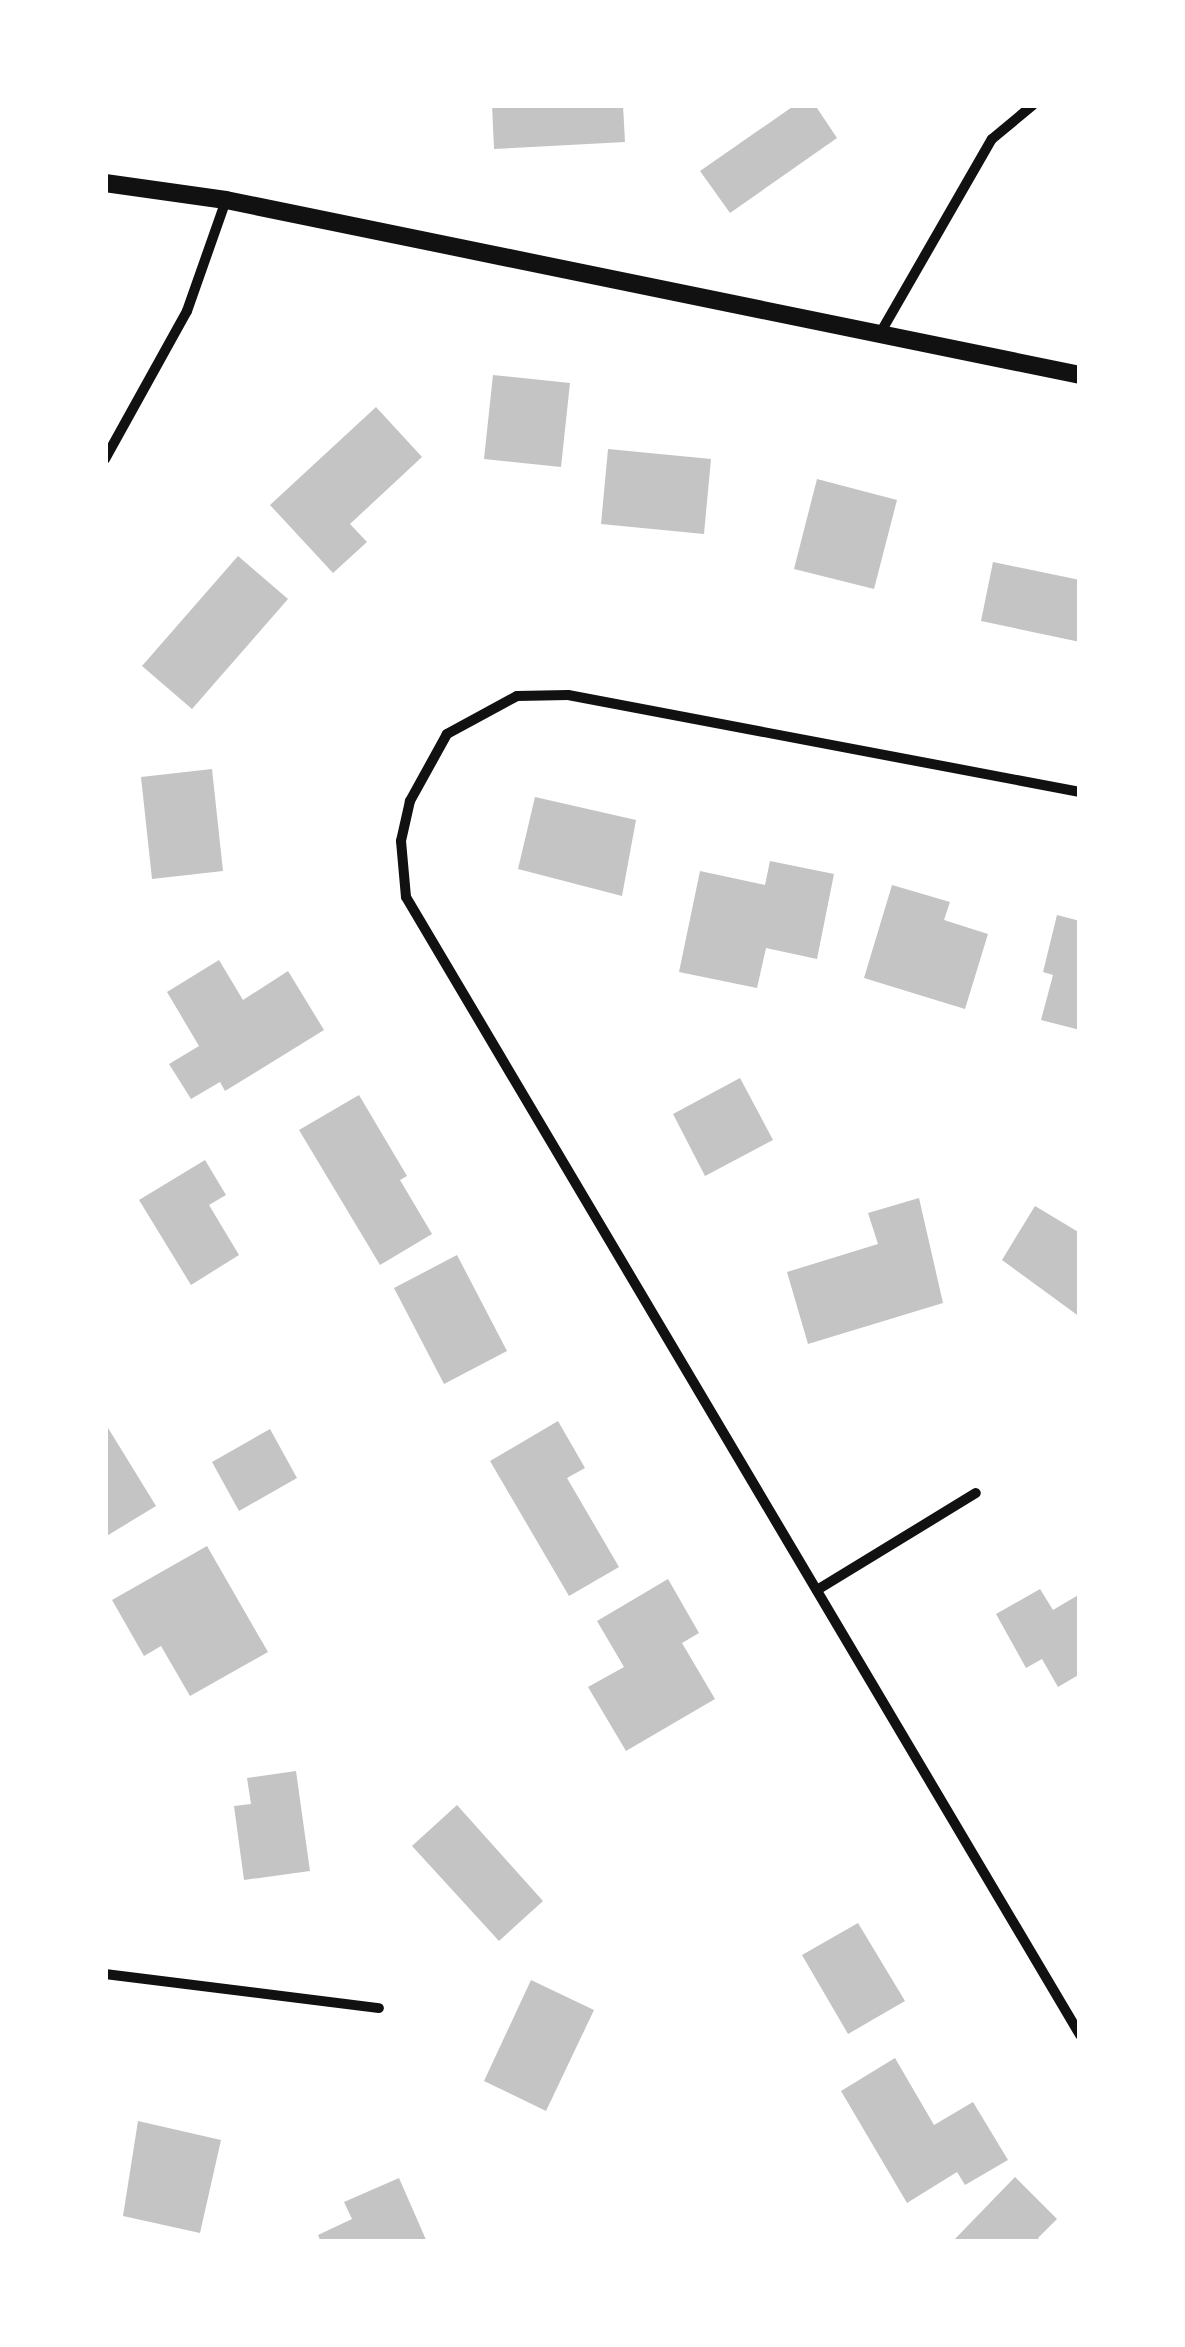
<!DOCTYPE html>
<style>
body{margin:0}
#map{position:relative;width:1185px;height:2347px;overflow:hidden;background:#fff;font-family:Rubik,sans-serif}
div>[style]{position:absolute}
[style*='--x']{left:calc(var(--x)*1px);top:calc(var(--y)*1px);width:calc(var(--w)*1px);rotate:calc(var(--a)*1deg)}
.building>*{inset:0;background:#c4c4c4}
.minor>*{height:10px;margin:-5px;padding:0 5px;transform-origin:5px;border-radius:5px;background:#111}
.tertiary>*{height:18px;margin:-9px;padding:0 9px;transform-origin:9px;border-radius:9px;background:#111}
span{translate:-50% -50%;white-space:nowrap;text-align:center;line-height:1.15;-webkit-text-stroke:8px #fff;paint-order:stroke}
.frame{position:absolute;inset:0;border:108px solid #fff;pointer-events:none}
</style>
<div id="map">
<div class="building">
<i style="clip-path:polygon(492px 105px,623px 105px,625px 142px,494px 149px)"></i>
<i style="clip-path:polygon(795px 105px,815px 105px,837px 138px,730px 213px,700px 171px)"></i>
<i style="clip-path:polygon(493px 375px,570px 383px,561px 467px,484px 459px)"></i>
<i style="clip-path:polygon(376px 407px,422px 457px,350px 524px,367px 542px,333px 573px,270px 505px)"></i>
<i style="clip-path:polygon(608px 449px,711px 459px,704px 534px,601px 524px)"></i>
<i style="clip-path:polygon(817px 479px,897px 500px,874px 589px,794px 569px)"></i>
<i style="clip-path:polygon(238px 556px,288px 599px,192px 709px,142px 666px)"></i>
<i style="clip-path:polygon(993px 562px,1080px 580px,1080px 642px,981px 621px)"></i>
<i style="clip-path:polygon(212px 769px,223px 871px,152px 879px,141px 777px)"></i>
<i style="clip-path:polygon(535px 797px,636px 820px,622px 896px,518px 869px)"></i>
<i style="clip-path:polygon(770px 861px,834px 874px,817px 959px,766px 948px,757px 988px,679px 972px,700px 871px,765px 885px)"></i>
<i style="clip-path:polygon(892px 885px,950px 902px,944px 920px,988px 934px,965px 1009px,864px 978px)"></i>
<i style="clip-path:polygon(1057px 915px,1080px 921px,1080px 1030px,1041px 1020px,1053px 975px,1043px 972px)"></i>
<i style="clip-path:polygon(219px 960px,243px 1000px,288px 971px,324px 1030px,225px 1091px,220px 1082px,191px 1099px,169px 1064px,199px 1046px,167px 992px)"></i>
<i style="clip-path:polygon(740px 1078px,773px 1140px,705px 1176px,673px 1114px)"></i>
<i style="clip-path:polygon(359px 1095px,407px 1176px,400px 1180px,432px 1234px,380px 1265px,299px 1130px)"></i>
<i style="clip-path:polygon(205px 1160px,226px 1195px,209px 1205px,239px 1255px,191px 1285px,139px 1200px)"></i>
<i style="clip-path:polygon(919px 1198px,943px 1303px,808px 1344px,787px 1272px,878px 1244px,868px 1213px)"></i>
<i style="clip-path:polygon(1035px 1206px,1080px 1233px,1080px 1317px,1002px 1260px)"></i>
<i style="clip-path:polygon(457px 1255px,507px 1351px,444px 1384px,394px 1288px)"></i>
<i style="clip-path:polygon(558px 1421px,585px 1468px,567px 1478px,619px 1567px,569px 1596px,490px 1461px)"></i>
<i style="clip-path:polygon(105px 1423px,156px 1506px,105px 1537px)"></i>
<i style="clip-path:polygon(270px 1429px,297px 1478px,239px 1511px,212px 1462px)"></i>
<i style="clip-path:polygon(207px 1546px,268px 1652px,190px 1696px,161px 1646px,144px 1656px,112px 1600px)"></i>
<i style="clip-path:polygon(668px 1579px,699px 1633px,682px 1643px,715px 1699px,626px 1751px,588px 1687px,624px 1667px,597px 1621px)"></i>
<i style="clip-path:polygon(1040px 1589px,1053px 1610px,1080px 1594px,1080px 1674px,1058px 1687px,1042px 1659px,1026px 1668px,996px 1614px)"></i>
<i style="clip-path:polygon(296px 1771px,310px 1871px,244px 1880px,234px 1806px,251px 1804px,247px 1778px)"></i>
<i style="clip-path:polygon(457px 1805px,543px 1901px,499px 1941px,412px 1846px)"></i>
<i style="clip-path:polygon(858px 1923px,905px 2001px,848px 2034px,802px 1955px)"></i>
<i style="clip-path:polygon(531px 1980px,594px 2010px,546px 2111px,484px 2081px)"></i>
<i style="clip-path:polygon(895px 2058px,934px 2125px,973px 2102px,1008px 2160px,965px 2185px,957px 2172px,907px 2203px,841px 2091px)"></i>
<i style="clip-path:polygon(138px 2121px,221px 2140px,200px 2233px,123px 2216px)"></i>
<i style="clip-path:polygon(1015px 2177px,1057px 2219px,1038px 2238px,1042px 2242px,952px 2242px)"></i>
<i style="clip-path:polygon(399px 2178px,427px 2242px,321px 2242px,318px 2235px,352px 2219px,344px 2202px)"></i>
</div>
<div class="minor">
<i style="--x:882;--y:330;--w:220;--a:-60.1"></i>
<i style="--x:992;--y:139;--w:53;--a:-39.7"></i>
<i style="--x:105;--y:459;--w:169;--a:-61"></i>
<i style="--x:187;--y:311;--w:118;--a:-70.6"></i>
<i style="--x:1080;--y:792;--w:521;--a:-169.27"></i>
<i style="--x:568;--y:695;--w:51;--a:178.9"></i>
<i style="--x:517;--y:696;--w:80;--a:151.5"></i>
<i style="--x:447;--y:734;--w:77;--a:118.9"></i>
<i style="--x:410;--y:801;--w:41;--a:102.7"></i>
<i style="--x:401;--y:841;--w:56;--a:84.9"></i>
<i style="--x:406;--y:897;--w:1323;--a:59.36"></i>
<i style="--x:817;--y:1590;--w:186;--a:-31.4"></i>
<i style="--x:105;--y:1974;--w:276;--a:7.1"></i>
</div>
<div class="tertiary">
<i style="--x:105;--y:183;--w:122;--a:8"></i>
<i style="--x:226;--y:200;--w:872;--a:11.58"></i>
</div>
<div class="frame"></div>
</div>
